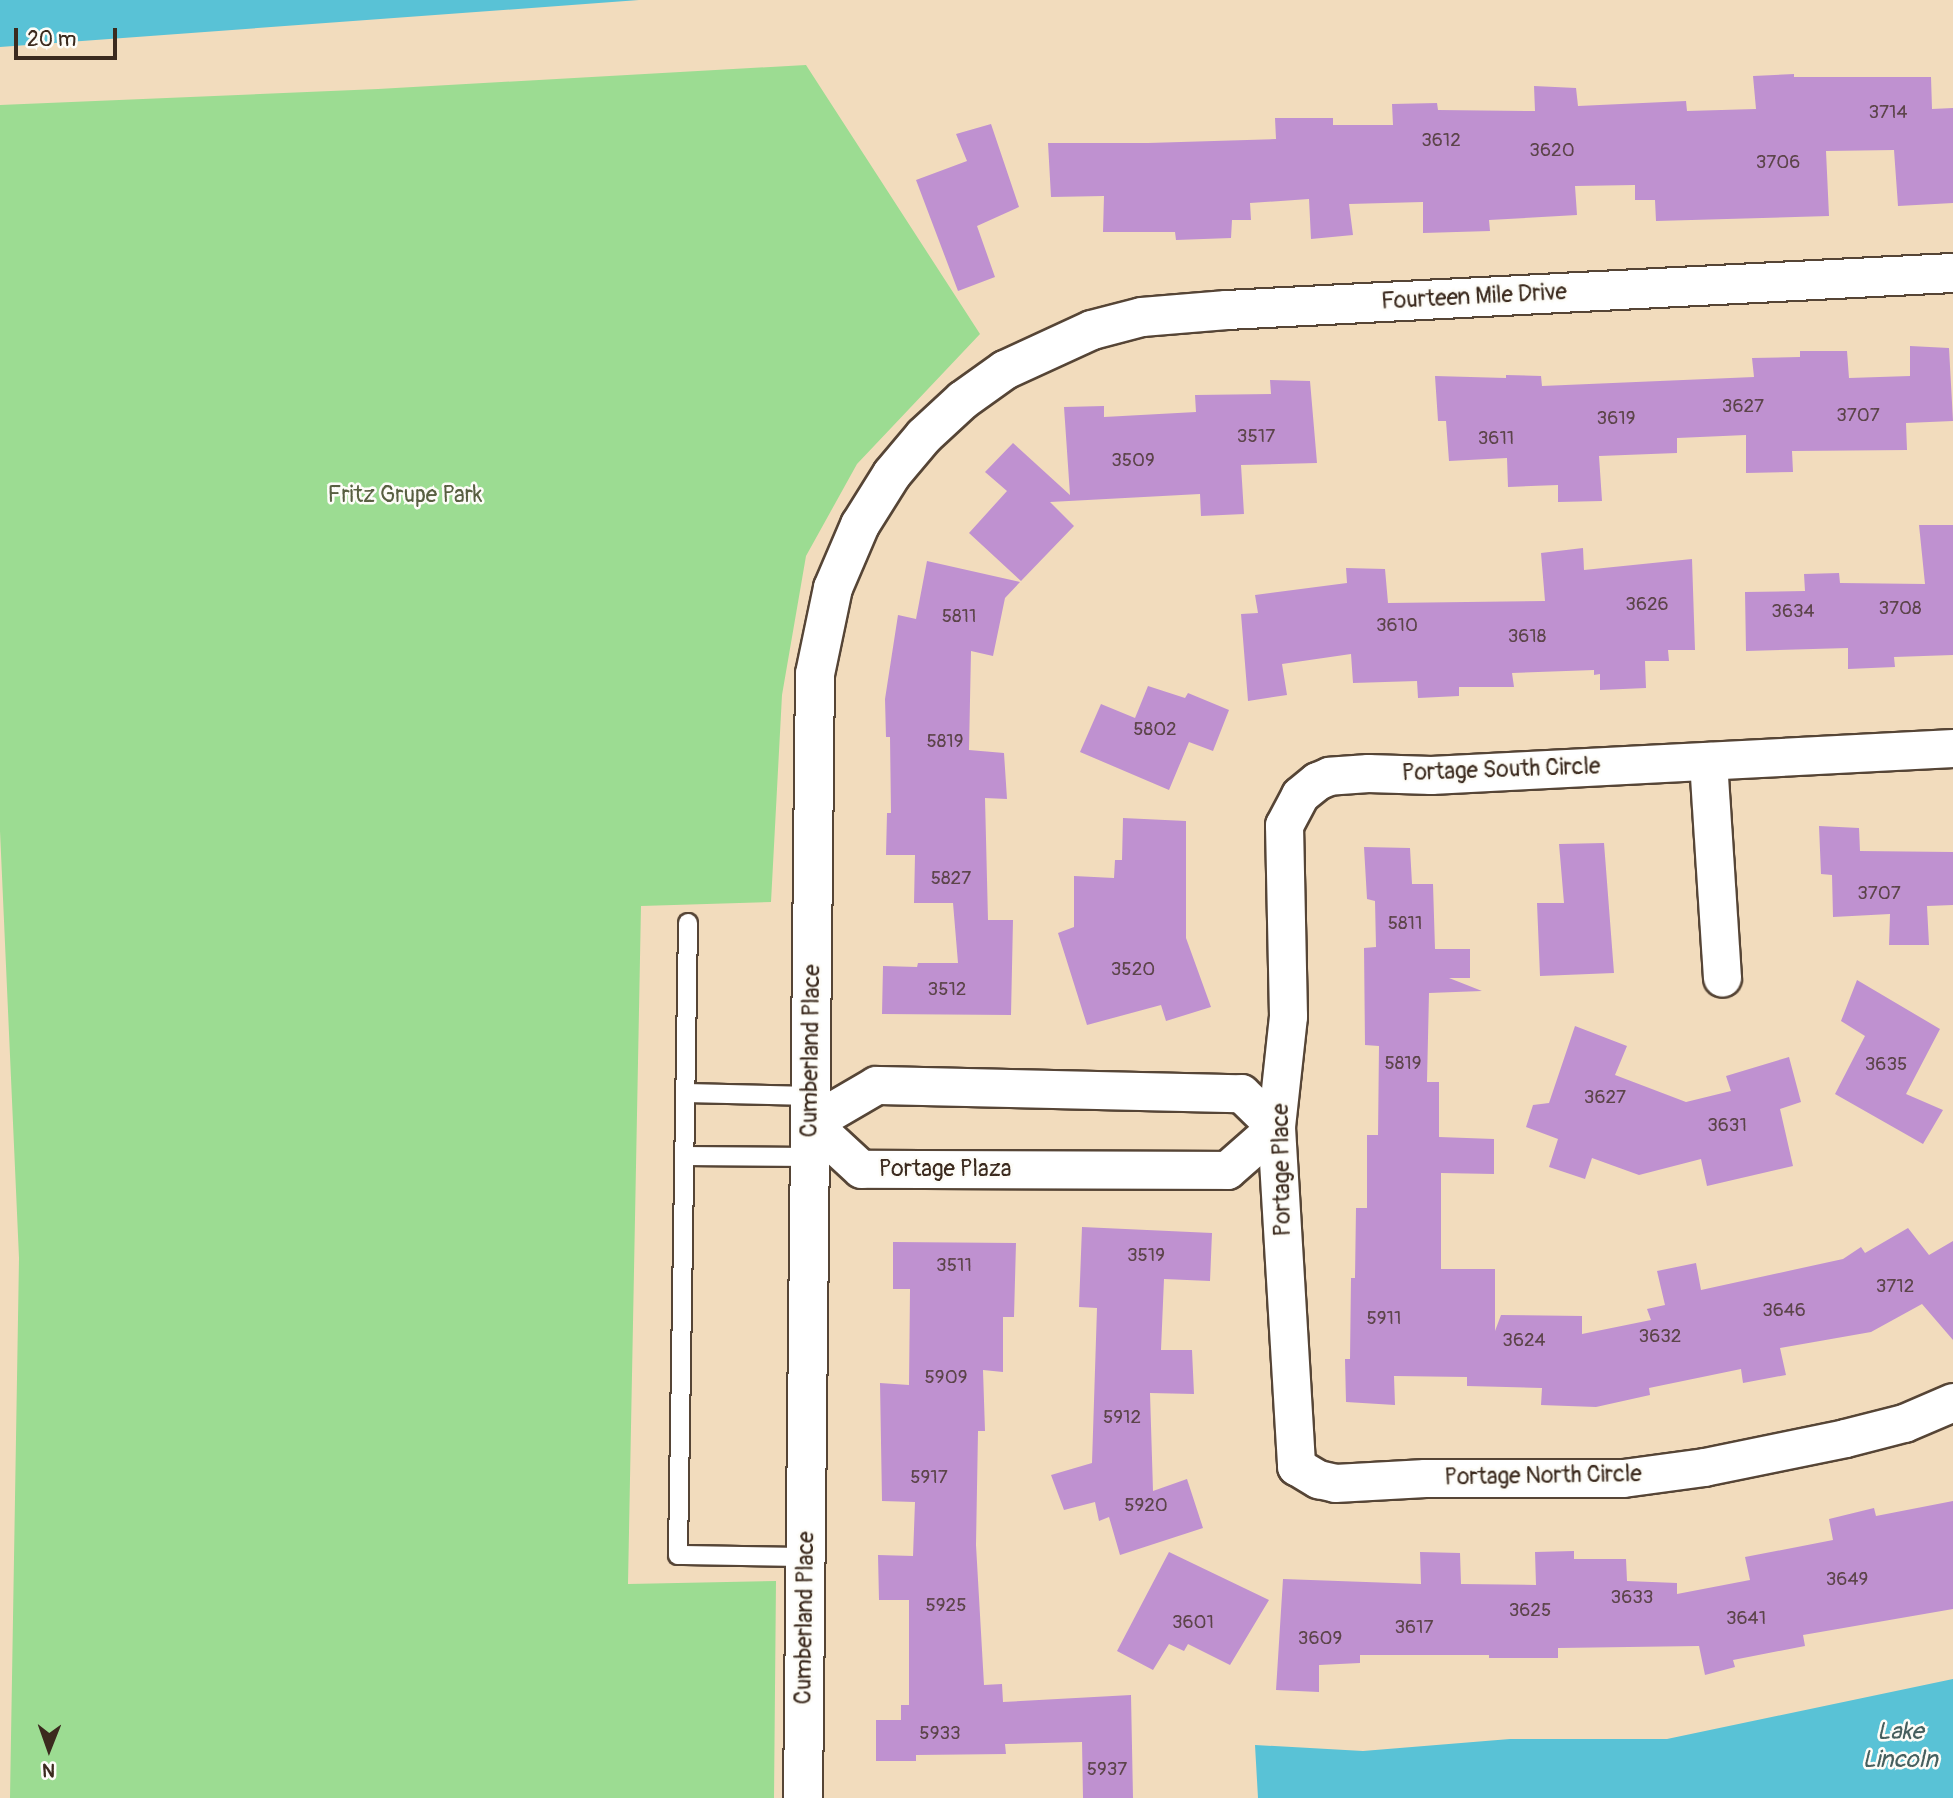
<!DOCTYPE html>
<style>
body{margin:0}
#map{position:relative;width:1953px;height:1798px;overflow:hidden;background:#f2dcbd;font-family:Pangolin,sans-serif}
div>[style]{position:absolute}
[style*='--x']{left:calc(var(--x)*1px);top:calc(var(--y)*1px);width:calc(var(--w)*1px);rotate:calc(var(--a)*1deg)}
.green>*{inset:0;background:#9cdc92}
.water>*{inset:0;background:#59c2d6}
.building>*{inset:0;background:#bf91d0}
.roads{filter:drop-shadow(2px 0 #564536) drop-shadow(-2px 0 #564536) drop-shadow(0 2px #564536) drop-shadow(0 -2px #564536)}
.service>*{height:18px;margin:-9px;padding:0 9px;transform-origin:9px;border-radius:9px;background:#fff}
.minor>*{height:37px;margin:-18.5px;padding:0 18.5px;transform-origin:18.5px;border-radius:18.5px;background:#fff}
.tertiary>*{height:38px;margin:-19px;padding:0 19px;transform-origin:19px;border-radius:19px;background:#fff}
span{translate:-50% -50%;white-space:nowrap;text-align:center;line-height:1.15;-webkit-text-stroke:5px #fdfcf7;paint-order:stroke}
.number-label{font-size:19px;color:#5c444a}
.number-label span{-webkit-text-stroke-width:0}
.street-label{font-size:23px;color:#3b2a1e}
.park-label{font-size:23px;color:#585f41}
.water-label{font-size:24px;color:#465f5e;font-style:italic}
.north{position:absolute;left:14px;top:1714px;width:70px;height:70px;-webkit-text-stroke:5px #fdfcf7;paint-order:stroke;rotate:181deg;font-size:19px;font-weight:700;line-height:28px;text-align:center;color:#3b2a1e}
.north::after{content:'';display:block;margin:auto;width:24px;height:32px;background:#3b2a1e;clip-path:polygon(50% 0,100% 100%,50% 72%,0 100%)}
.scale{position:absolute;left:14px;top:28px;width:103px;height:32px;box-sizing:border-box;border:4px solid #3b2a1e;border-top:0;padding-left:9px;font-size:21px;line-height:24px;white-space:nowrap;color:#3b2a1e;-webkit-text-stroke:5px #fdfcf7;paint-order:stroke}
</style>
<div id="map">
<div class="green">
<i style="clip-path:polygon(806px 65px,980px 334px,857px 464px,806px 556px,782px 695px,771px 902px,641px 906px,628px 1584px,776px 1581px,774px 1798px,10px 1798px,19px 1258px,0 831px,0 105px,378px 89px)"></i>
</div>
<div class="water">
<i style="clip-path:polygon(0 0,639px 0,0 47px)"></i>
<i style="clip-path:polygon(1953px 1679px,1953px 1798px,1258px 1798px,1255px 1745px,1363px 1751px,1510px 1739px,1667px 1739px)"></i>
</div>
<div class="building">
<i style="clip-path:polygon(1794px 74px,1794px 77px,1931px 77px,1932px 109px,1953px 108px,1953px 203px,1898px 206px,1894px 150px,1826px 151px,1829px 216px,1656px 221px,1655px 200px,1635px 200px,1635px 185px,1575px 186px,1577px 215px,1489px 220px,1490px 231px,1423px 233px,1423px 202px,1349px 204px,1353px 235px,1311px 239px,1309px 199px,1250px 203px,1251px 220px,1232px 220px,1231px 238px,1176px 240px,1175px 232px,1103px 232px,1104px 196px,1051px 197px,1048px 143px,1148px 143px,1276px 139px,1275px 118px,1333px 118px,1333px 125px,1393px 125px,1392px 104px,1437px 103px,1438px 110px,1535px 111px,1534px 86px,1576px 88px,1578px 106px,1686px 101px,1687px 111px,1756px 109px,1753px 76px)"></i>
<i style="clip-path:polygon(991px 124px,1019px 207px,977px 226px,995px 277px,958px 291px,916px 180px,967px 161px,956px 134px)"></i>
<i style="clip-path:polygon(1910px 346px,1949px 348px,1953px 421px,1906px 423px,1907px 450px,1792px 451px,1793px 472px,1746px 473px,1746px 435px,1677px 438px,1677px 453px,1599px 456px,1602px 501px,1558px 502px,1558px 485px,1508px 487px,1507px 458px,1449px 461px,1446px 421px,1438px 421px,1435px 376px,1506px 378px,1506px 375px,1541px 376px,1542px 386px,1754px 377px,1752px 358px,1800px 357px,1800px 351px,1847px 351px,1849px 378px,1910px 376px)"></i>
<i style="clip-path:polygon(1270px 380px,1310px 381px,1317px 463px,1241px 465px,1244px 514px,1201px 516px,1200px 494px,1050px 502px,1074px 526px,1021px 581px,969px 533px,1007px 491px,985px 472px,1013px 443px,1070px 495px,1064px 407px,1104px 406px,1104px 417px,1196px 412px,1195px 395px,1271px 394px)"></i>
<i style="clip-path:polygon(1919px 525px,1953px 525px,1953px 655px,1894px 657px,1895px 667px,1848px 669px,1848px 648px,1746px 651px,1745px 592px,1805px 591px,1804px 574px,1839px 573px,1840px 583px,1925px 584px)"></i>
<i style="clip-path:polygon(1583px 548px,1584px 570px,1692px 559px,1695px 650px,1668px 650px,1669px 661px,1645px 661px,1646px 688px,1600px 690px,1600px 674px,1594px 675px,1594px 670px,1512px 673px,1514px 687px,1459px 687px,1459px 696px,1418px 698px,1417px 681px,1353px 683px,1351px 654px,1282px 664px,1287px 695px,1248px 701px,1241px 614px,1258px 613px,1255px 595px,1347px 583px,1346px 568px,1385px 569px,1388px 603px,1545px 601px,1541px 553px)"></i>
<i style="clip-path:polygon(927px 561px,1020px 582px,1005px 598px,993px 656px,971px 651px,969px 750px,1004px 753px,1007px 799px,985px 798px,988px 920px,1013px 920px,1011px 1015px,882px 1014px,883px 966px,917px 967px,918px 963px,958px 963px,953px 903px,914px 903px,915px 855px,886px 855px,887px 813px,891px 813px,890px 737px,886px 737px,885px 699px,898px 615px,916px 619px)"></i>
<i style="clip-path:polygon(1148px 686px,1185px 698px,1188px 693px,1229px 710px,1213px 751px,1189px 742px,1169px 790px,1080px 752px,1101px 704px,1135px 718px)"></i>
<i style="clip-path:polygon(1123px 818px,1186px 821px,1186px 938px,1211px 1007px,1166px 1021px,1161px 1005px,1087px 1025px,1058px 933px,1074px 927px,1074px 876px,1114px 878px,1115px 860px,1122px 860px)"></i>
<i style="clip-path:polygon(1819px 826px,1859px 828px,1860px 851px,1953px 852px,1953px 905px,1927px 906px,1929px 945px,1889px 945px,1890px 914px,1833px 917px,1832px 875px,1821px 874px)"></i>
<i style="clip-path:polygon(1604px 843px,1614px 973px,1540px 976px,1537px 903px,1564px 903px,1559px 844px)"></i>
<i style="clip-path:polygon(1364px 847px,1410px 848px,1412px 884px,1433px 884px,1435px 949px,1470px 949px,1470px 978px,1449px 978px,1482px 991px,1429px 993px,1427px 1082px,1439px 1082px,1439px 1137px,1494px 1139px,1494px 1174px,1441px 1173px,1441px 1269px,1495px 1269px,1495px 1331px,1501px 1315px,1582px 1316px,1582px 1334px,1651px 1320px,1647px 1309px,1665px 1305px,1657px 1271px,1696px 1263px,1701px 1290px,1843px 1259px,1861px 1247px,1865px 1253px,1908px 1228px,1929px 1255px,1953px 1241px,1953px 1340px,1922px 1304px,1871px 1332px,1780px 1348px,1786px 1375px,1743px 1383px,1741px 1369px,1649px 1388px,1650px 1395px,1596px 1407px,1541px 1405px,1542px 1388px,1467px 1386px,1467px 1377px,1394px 1376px,1395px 1405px,1346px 1402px,1345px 1359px,1350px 1359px,1351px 1278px,1355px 1278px,1356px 1208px,1367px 1208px,1367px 1135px,1378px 1135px,1379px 1046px,1365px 1045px,1364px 948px,1376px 947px,1375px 901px,1367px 899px)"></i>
<i style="clip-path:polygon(1857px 980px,1940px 1029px,1906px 1094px,1943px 1110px,1923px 1144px,1835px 1094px,1865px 1036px,1841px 1021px)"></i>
<i style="clip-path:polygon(1575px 1026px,1627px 1046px,1615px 1075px,1686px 1102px,1731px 1091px,1726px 1076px,1789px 1057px,1801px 1102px,1780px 1109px,1793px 1166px,1707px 1186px,1701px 1159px,1639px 1175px,1592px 1158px,1585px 1179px,1549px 1167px,1558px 1139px,1526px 1127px,1533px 1105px,1549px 1103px)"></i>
<i style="clip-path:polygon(1082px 1227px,1212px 1233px,1210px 1281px,1164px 1279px,1161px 1350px,1192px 1350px,1194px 1394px,1150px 1393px,1153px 1491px,1187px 1479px,1203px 1528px,1120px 1555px,1109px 1517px,1099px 1521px,1095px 1502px,1064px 1510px,1051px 1475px,1092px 1463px,1097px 1308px,1079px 1307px)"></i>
<i style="clip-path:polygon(893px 1242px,1016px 1243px,1014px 1317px,1003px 1317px,1003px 1372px,983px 1370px,985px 1431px,978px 1431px,976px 1545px,984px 1685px,1002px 1684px,1003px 1702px,1131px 1695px,1133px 1798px,1083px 1798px,1082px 1742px,1005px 1744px,1006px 1754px,916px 1755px,916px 1761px,876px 1761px,876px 1720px,901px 1720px,901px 1705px,909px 1705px,909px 1600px,879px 1600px,878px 1555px,913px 1556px,915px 1502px,882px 1501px,880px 1383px,909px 1385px,910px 1289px,893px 1289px)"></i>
<i style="clip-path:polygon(1953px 1501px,1953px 1609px,1803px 1635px,1805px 1646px,1733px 1660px,1735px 1667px,1705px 1675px,1699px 1646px,1558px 1648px,1558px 1658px,1489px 1658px,1489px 1655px,1360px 1655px,1360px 1663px,1319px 1665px,1319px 1692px,1276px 1690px,1283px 1579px,1421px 1584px,1420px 1552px,1460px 1553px,1461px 1584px,1536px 1585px,1535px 1552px,1574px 1551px,1574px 1559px,1626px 1559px,1627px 1581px,1677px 1583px,1677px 1594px,1750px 1580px,1745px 1557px,1833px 1540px,1829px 1519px,1874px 1508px,1876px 1516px)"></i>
<i style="clip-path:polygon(1169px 1552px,1269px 1600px,1230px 1665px,1188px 1644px,1184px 1651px,1169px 1644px,1153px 1670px,1117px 1651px)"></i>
</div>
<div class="roads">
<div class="service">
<i style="--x:688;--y:923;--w:632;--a:90.91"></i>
<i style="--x:678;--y:1555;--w:128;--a:0.9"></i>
<i style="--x:686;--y:1093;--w:125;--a:1.4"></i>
<i style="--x:685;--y:1156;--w:125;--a:0.5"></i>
</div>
<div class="minor">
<i style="--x:1953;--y:748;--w:523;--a:177.04"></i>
<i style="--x:1431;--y:775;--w:63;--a:-178.2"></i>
<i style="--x:1368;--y:773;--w:39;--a:176"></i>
<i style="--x:1329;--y:776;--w:13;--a:157"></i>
<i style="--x:1317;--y:781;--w:22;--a:141"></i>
<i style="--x:1300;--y:795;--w:34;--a:118"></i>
<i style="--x:1284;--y:825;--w:191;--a:88.8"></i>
<i style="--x:1288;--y:1016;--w:112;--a:96.2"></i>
<i style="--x:1276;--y:1127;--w:340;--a:86.6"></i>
<i style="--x:1296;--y:1466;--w:26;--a:31"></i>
<i style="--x:1318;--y:1479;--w:17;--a:13"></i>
<i style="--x:1335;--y:1483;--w:90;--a:-3.2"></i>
<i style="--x:1425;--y:1478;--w:198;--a:0"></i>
<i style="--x:1623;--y:1478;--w:82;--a:-7.7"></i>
<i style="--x:1704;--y:1467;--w:144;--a:-11.6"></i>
<i style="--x:1845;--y:1438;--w:61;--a:-14.3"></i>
<i style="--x:1904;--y:1423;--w:53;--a:-23.2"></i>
<i style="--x:1708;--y:761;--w:217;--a:86.3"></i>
<i style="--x:876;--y:1085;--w:365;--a:1.3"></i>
<i style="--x:1241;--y:1093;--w:49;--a:44.2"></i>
<i style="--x:1276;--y:1127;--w:65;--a:138.7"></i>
<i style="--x:1227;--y:1170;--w:366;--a:-179.8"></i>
<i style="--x:861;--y:1169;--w:68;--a:-137.4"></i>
<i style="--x:811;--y:1123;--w:75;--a:-30.3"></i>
</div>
<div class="tertiary">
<i style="--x:803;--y:1798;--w:1124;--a:-89.39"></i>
<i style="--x:815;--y:674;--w:88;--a:-78.2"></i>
<i style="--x:833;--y:588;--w:69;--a:-66.8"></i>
<i style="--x:860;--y:525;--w:60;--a:-57.9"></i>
<i style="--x:892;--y:474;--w:50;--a:-49.9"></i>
<i style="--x:924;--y:436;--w:53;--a:-42.7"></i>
<i style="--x:963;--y:400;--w:52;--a:-35.5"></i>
<i style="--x:1005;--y:370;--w:96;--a:-24.7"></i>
<i style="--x:1092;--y:330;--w:52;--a:-14.6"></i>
<i style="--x:1142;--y:317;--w:85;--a:-4.7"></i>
<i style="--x:1227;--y:310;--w:727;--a:-2.92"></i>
</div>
</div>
<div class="number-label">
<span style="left:1888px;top:113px">3714</span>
<span style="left:1441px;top:141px">3612</span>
<span style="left:1552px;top:151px">3620</span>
<span style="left:1778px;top:163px">3706</span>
<span style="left:1743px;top:407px">3627</span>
<span style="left:1858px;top:416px">3707</span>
<span style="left:1616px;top:419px">3619</span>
<span style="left:1256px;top:437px">3517</span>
<span style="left:1496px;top:439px">3611</span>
<span style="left:1133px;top:461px">3509</span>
<span style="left:1647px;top:605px">3626</span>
<span style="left:1900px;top:609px">3708</span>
<span style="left:1793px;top:612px">3634</span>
<span style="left:959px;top:617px">5811</span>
<span style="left:1397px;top:626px">3610</span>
<span style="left:1527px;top:637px">3618</span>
<span style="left:1155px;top:730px">5802</span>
<span style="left:945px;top:742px">5819</span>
<span style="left:951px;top:879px">5827</span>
<span style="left:1879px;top:894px">3707</span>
<span style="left:1405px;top:924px">5811</span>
<span style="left:1133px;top:970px">3520</span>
<span style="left:947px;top:990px">3512</span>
<span style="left:1403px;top:1064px">5819</span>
<span style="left:1886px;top:1065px">3635</span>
<span style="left:1605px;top:1098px">3627</span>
<span style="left:1727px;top:1126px">3631</span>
<span style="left:1146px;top:1256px">3519</span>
<span style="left:954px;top:1266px">3511</span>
<span style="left:1895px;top:1287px">3712</span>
<span style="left:1784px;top:1311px">3646</span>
<span style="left:1384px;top:1319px">5911</span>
<span style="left:1660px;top:1337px">3632</span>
<span style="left:1524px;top:1341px">3624</span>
<span style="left:946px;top:1378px">5909</span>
<span style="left:1122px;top:1418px">5912</span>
<span style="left:929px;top:1478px">5917</span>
<span style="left:1146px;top:1506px">5920</span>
<span style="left:1847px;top:1580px">3649</span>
<span style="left:1632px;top:1598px">3633</span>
<span style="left:946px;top:1606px">5925</span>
<span style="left:1530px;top:1611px">3625</span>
<span style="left:1746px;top:1619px">3641</span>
<span style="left:1193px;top:1623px">3601</span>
<span style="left:1414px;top:1628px">3617</span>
<span style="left:1320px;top:1639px">3609</span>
<span style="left:940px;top:1734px">5933</span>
<span style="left:1107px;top:1770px">5937</span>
</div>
<div class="street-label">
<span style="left:1474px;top:297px;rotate:-3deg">Fourteen Mile Drive</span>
<span style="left:1501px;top:770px;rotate:-2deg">Portage South Circle</span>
<span style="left:811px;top:1051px;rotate:-89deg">Cumberland Place</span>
<span style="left:945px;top:1169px">Portage Plaza</span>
<span style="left:1282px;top:1170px;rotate:-91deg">Portage Place</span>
<span style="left:1543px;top:1476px;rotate:-1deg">Portage North Circle</span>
<span style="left:805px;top:1618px;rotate:-89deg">Cumberland Place</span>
</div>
<div class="park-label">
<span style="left:405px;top:495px">Fritz Grupe Park</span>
</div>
<div class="water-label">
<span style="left:1900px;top:1746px">Lake<br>Lincoln</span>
</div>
<div class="north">N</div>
<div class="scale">20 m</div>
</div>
